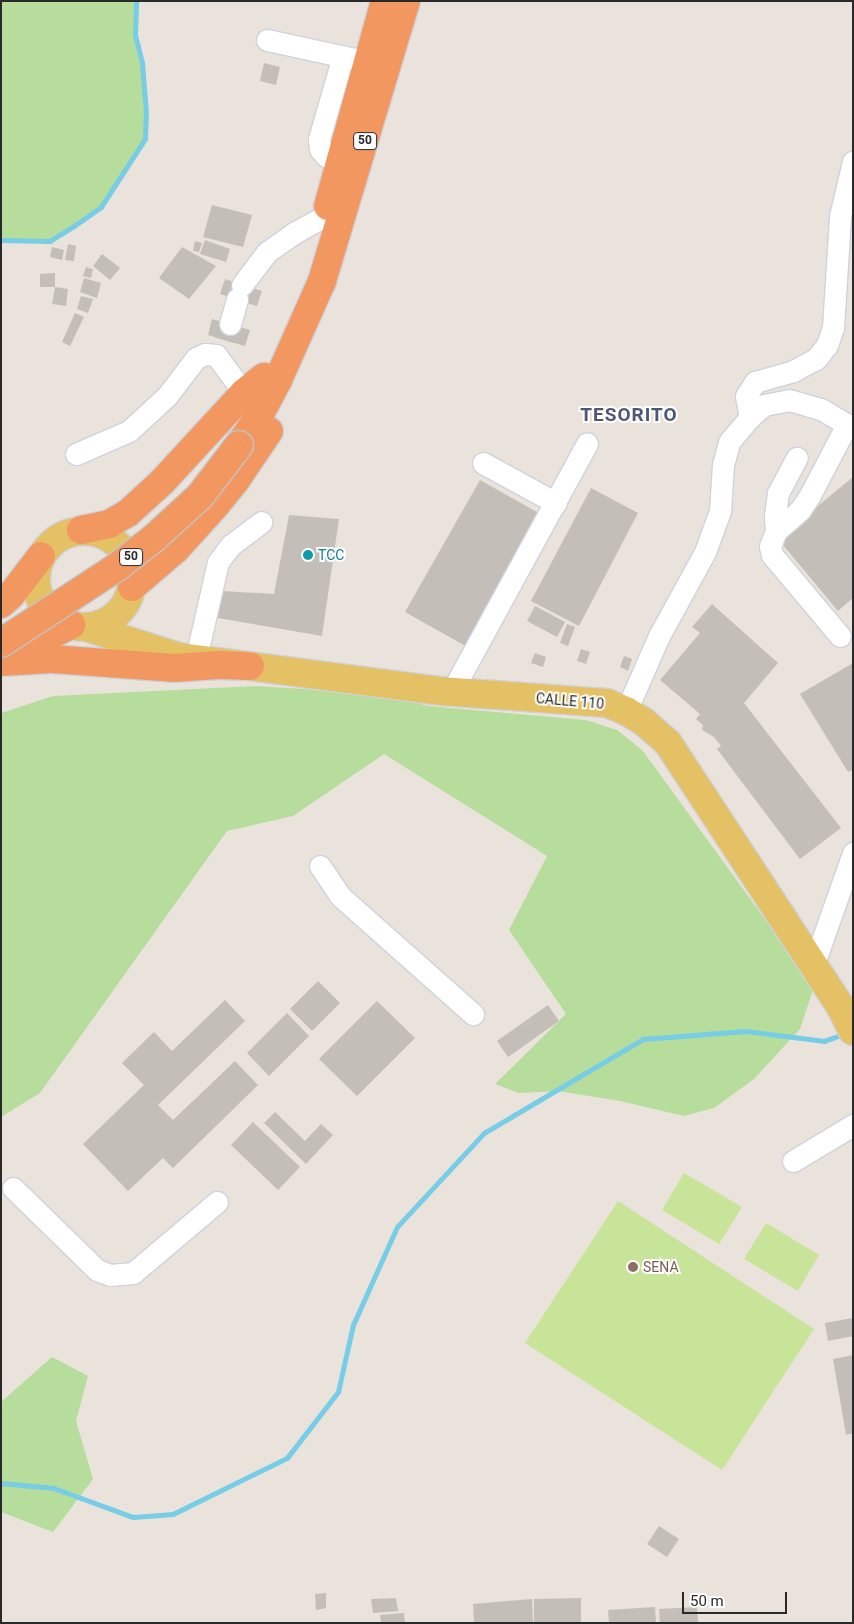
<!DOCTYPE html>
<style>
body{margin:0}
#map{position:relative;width:854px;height:1624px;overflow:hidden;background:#eae3dc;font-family:Roboto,sans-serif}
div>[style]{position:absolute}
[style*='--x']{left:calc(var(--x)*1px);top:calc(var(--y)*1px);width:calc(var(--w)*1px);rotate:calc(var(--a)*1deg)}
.green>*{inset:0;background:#b6dd9c}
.pitch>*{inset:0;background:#c8e498}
.stream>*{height:4.5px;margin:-2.25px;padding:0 2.25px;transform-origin:2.25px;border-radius:2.25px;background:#76cde5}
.building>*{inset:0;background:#c3beb7}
.minor-tunnel>*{height:21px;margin-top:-10.5px;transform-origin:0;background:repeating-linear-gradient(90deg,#c3beb8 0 21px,transparent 0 32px)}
.roads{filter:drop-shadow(1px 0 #ced2dd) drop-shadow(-1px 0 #ced2dd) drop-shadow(0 1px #ced2dd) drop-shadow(0 -1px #ced2dd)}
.minor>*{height:21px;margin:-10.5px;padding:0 10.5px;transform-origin:10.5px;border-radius:10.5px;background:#fff}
.major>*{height:28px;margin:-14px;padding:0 14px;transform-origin:14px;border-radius:14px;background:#e5c165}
.major>.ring{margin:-14px;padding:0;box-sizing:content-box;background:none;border:28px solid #e5c165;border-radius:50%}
.highway>*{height:28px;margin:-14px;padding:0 14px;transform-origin:14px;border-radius:14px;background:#f2975f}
.bridges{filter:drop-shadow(1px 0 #c3c3c3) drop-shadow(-1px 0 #c3c3c3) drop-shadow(0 1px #c3c3c3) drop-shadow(0 -1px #c3c3c3)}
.highway-bridge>*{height:28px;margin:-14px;padding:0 14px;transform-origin:14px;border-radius:14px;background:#f2975f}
.dots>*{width:14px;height:14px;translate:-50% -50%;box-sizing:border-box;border:2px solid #fff;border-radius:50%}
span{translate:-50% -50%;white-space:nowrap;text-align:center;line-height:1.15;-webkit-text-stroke:4px #fff;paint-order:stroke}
.shield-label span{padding:1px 4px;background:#fff;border:1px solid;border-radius:4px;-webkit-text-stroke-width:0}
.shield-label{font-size:12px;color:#292929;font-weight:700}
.culture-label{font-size:14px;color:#0d838f}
.left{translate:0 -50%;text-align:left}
.street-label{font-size:14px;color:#292929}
.education-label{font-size:14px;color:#785e54}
.district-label{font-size:19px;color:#4d5676;font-weight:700;letter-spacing:1px}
.frame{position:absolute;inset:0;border:2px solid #292929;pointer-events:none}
.scale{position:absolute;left:682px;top:1592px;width:105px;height:22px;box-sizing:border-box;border:2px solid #292929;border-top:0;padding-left:6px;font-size:15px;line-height:18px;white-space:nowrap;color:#292929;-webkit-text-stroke:4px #fff;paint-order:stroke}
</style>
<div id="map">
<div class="green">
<i style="clip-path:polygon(1px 1px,136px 1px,135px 35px,142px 63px,146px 113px,145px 139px,101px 207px,50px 241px,1px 240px)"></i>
<i style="clip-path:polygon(256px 686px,385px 694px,428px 706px,586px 720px,617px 730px,643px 751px,814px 987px,800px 1029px,754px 1079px,714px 1108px,684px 1116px,620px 1101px,558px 1091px,519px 1093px,495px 1084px,566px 1014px,509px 930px,547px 856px,384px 754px,293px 816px,227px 831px,40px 1093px,1px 1117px,1px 713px,53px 696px)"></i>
<i style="clip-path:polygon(52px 1357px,88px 1376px,76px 1421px,93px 1479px,53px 1532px,1px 1512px,1px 1402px)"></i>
</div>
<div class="pitch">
<i style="clip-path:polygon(684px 1173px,742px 1207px,719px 1244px,662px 1210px)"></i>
<i style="clip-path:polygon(618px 1201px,814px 1329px,722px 1470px,525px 1343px)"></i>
<i style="clip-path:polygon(766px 1223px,819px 1255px,798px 1291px,744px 1259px)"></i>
</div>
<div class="stream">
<i style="--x:1;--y:240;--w:49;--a:1.2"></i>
<i style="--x:50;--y:241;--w:28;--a:-32"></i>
<i style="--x:74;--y:226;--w:33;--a:-35"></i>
<i style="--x:101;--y:207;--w:81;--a:-57.1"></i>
<i style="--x:145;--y:139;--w:26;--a:-88"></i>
<i style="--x:146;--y:113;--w:50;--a:-94.6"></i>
<i style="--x:142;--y:63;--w:29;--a:-104"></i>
<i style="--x:135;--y:35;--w:34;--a:-88"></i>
<i style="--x:1;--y:1483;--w:53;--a:5.4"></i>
<i style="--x:54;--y:1488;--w:84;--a:20.2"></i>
<i style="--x:133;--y:1517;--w:40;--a:-4.3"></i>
<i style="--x:173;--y:1514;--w:127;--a:-26.2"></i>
<i style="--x:287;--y:1458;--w:83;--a:-52.3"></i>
<i style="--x:338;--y:1392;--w:69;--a:-77.4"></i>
<i style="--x:353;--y:1325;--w:107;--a:-65.8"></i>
<i style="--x:397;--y:1227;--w:128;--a:-47.2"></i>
<i style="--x:484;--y:1133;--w:185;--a:-30.6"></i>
<i style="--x:643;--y:1039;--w:103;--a:-4.4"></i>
<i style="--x:746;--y:1031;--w:79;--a:7.3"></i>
<i style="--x:824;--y:1041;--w:21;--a:-19"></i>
</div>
<div class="building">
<i style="clip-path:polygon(264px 63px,280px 67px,276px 85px,260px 81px)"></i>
<i style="clip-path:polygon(212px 205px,252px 215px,243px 247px,203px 237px)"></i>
<i style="clip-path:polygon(205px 240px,230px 249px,226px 262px,200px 254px)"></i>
<i style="clip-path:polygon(195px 241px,202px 243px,199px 252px,193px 251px)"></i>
<i style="clip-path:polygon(68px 244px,76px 246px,74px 261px,65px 260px)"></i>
<i style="clip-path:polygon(52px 247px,64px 250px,62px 260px,50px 257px)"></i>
<i style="clip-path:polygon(182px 247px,216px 266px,189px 299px,159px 278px)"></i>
<i style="clip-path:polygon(102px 254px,120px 268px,110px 280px,93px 266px)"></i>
<i style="clip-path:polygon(86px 267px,93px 269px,91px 278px,83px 276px)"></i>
<i style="clip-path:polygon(55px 273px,55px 287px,40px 287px,40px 274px)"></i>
<i style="clip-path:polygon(84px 278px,101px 283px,97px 298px,80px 292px)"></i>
<i style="clip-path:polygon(225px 279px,262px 291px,257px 306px,220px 294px)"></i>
<i style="clip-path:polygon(55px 287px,68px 289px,66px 306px,52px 304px)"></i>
<i style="clip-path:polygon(81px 296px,93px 299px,88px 313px,77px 309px)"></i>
<i style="clip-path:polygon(75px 313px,84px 317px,70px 346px,62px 342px)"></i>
<i style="clip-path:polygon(212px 319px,250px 330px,245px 346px,208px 335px)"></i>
<i style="clip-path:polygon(853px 477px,853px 598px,838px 611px,778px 539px)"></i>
<i style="clip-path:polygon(480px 480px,544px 516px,469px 648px,405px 612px)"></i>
<i style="clip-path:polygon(591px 488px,638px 513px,579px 626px,531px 601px)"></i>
<i style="clip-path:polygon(289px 515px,339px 519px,322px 636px,212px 617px,222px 591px,274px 594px)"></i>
<i style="clip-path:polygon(712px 604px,778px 663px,744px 703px,841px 828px,800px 859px,717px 749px,721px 746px,714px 737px,702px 730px,703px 725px,696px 719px,700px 714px,660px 680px,700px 633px,692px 627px)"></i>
<i style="clip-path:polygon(535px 606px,565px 622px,557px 637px,527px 621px)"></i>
<i style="clip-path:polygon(567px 624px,575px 627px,568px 646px,560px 643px)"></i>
<i style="clip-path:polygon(581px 649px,590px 652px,586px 664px,577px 661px)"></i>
<i style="clip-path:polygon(535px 653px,546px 657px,543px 667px,531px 663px)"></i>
<i style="clip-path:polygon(624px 656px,632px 659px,628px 671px,620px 667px)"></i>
<i style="clip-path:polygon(853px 663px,853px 770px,848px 772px,800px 694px)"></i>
<i style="clip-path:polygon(318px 981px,340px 1003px,312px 1031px,290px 1009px)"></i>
<i style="clip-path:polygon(225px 1000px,245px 1021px,158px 1105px,173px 1120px,235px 1061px,258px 1085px,173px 1168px,163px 1158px,128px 1191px,83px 1144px,144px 1085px,122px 1063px,154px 1032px,172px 1051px)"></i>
<i style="clip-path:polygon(377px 1001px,415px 1038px,357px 1096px,319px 1059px)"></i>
<i style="clip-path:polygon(548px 1005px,559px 1021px,508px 1057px,497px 1041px)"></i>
<i style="clip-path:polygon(287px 1013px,309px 1036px,269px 1076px,247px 1053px)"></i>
<i style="clip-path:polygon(275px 1112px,305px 1141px,321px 1124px,333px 1135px,306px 1164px,264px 1123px)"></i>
<i style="clip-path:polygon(253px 1122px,300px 1167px,278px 1190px,231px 1145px)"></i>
<i style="clip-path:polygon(853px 1318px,853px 1336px,828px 1341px,825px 1323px)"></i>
<i style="clip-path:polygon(853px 1355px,853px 1433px,846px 1435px,833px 1359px)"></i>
<i style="clip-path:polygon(659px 1526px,679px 1539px,667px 1557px,647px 1544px)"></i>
<i style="clip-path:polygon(326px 1593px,326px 1608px,316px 1610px,315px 1594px)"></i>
<i style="clip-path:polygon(396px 1598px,398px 1611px,373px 1613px,371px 1599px)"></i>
<i style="clip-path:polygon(581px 1598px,581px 1623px,534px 1623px,534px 1599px)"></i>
<i style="clip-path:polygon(532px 1599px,533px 1623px,474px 1623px,473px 1604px)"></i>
<i style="clip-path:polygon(655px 1607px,656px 1623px,609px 1623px,608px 1610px)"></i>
<i style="clip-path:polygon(697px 1607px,698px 1623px,660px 1623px,659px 1609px)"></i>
<i style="clip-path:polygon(404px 1613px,405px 1623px,381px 1623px,380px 1615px)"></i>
</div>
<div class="minor-tunnel">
<i style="--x:225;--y:340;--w:17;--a:-73"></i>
</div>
<div class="roads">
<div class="minor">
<i style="--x:267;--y:40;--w:90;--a:12.2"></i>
<i style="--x:339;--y:162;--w:14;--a:-155"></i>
<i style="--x:326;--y:156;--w:9;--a:-131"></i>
<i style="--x:320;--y:149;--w:10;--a:-96"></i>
<i style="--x:319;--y:139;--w:86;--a:-73.9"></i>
<i style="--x:242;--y:285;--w:41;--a:-52.9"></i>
<i style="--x:267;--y:252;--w:33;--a:-35"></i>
<i style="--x:294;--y:233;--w:37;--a:-29"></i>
<i style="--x:230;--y:324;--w:26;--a:-74"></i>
<i style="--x:750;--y:417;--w:21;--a:-101"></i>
<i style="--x:746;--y:396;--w:17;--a:-57"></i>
<i style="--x:755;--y:382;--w:40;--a:-16"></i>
<i style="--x:793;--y:371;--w:26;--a:-28"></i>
<i style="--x:816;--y:359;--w:18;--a:-52"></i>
<i style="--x:827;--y:345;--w:18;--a:-71"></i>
<i style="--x:833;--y:328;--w:112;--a:-86.4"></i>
<i style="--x:840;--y:216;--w:56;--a:-76.5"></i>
<i style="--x:76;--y:454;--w:58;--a:-23.5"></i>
<i style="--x:129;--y:431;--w:52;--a:-42.6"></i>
<i style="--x:167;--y:396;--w:48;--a:-52.7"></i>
<i style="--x:196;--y:358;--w:10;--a:-24"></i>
<i style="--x:205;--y:354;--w:11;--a:5"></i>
<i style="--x:216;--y:355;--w:47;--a:53.6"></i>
<i style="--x:483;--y:463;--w:83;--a:28.7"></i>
<i style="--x:776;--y:531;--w:15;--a:-94"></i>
<i style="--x:775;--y:516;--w:23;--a:-83"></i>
<i style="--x:778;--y:493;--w:40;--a:-62"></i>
<i style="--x:840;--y:636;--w:106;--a:-130"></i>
<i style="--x:772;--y:555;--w:9;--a:-103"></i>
<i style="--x:770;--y:546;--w:16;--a:-68"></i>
<i style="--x:776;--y:531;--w:32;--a:-41"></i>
<i style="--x:800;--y:510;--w:18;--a:-56"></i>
<i style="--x:810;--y:495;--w:71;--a:-62.4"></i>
<i style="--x:843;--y:432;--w:8;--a:-45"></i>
<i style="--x:196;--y:658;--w:98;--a:-77.1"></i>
<i style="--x:218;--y:562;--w:21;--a:-53"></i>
<i style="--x:231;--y:545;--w:38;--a:-37"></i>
<i style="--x:452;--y:691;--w:282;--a:-61.4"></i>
<i style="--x:626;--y:711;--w:82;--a:-66.3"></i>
<i style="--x:659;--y:636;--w:96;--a:-61.3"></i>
<i style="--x:705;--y:552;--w:44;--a:-69.9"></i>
<i style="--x:720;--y:511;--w:46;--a:-86.3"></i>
<i style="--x:723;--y:465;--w:24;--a:-75"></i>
<i style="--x:729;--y:442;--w:33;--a:-50"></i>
<i style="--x:750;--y:417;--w:18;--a:-41"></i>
<i style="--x:764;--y:405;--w:25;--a:-11"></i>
<i style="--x:789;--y:400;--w:33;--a:16"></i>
<i style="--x:821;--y:409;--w:37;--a:31"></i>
<i style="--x:320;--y:866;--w:36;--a:56"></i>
<i style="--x:340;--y:896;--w:178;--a:41.6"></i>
<i style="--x:813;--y:966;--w:120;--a:-70.5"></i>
<i style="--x:793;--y:1161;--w:70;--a:-31"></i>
<i style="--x:13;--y:1188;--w:117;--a:44.3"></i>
<i style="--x:97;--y:1270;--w:14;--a:21"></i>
<i style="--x:110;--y:1275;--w:23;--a:-5"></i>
<i style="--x:133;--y:1273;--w:110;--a:-40.2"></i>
</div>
<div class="major">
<i class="ring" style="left:36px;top:531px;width:68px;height:68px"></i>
<i style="--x:86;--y:627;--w:98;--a:17.9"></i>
<i style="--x:179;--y:657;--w:263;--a:7.4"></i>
<i style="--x:440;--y:691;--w:167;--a:4.1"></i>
<i style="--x:607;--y:703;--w:21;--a:23"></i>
<i style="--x:626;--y:711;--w:21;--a:31"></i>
<i style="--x:644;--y:722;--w:32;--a:41"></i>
<i style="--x:668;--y:743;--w:314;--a:56.8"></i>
<i style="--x:840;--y:1006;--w:28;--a:63"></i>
</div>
<div class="highway">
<i style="--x:328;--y:206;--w:213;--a:-74.5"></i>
<i style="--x:239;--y:445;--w:33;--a:-55"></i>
<i style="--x:258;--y:418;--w:43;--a:-62.2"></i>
<i style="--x:278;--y:380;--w:108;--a:-66"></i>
<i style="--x:322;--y:281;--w:292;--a:-73.3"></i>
<i style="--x:81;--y:530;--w:29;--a:-12"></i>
<i style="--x:109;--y:524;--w:22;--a:-30"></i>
<i style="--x:128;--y:513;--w:46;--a:-42.4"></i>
<i style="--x:162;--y:482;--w:121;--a:-47.3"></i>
<i style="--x:244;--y:393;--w:26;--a:-39"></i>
<i style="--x:132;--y:587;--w:58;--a:-40.8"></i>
<i style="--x:176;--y:549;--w:58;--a:-47.8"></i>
<i style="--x:215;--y:506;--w:33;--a:-51"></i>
<i style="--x:236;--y:480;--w:59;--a:-56"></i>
<i style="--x:1;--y:604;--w:13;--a:-42"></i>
<i style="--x:11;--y:595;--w:49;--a:-52.4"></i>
<i style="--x:7;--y:657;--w:72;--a:-26.6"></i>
<i style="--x:1;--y:662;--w:51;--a:-3.4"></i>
<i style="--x:52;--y:659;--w:123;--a:4.2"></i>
<i style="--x:175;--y:668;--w:43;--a:-4"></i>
<i style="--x:218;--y:665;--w:32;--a:2"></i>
</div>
</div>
<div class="bridges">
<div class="highway-bridge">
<i style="--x:1;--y:643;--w:139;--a:-33.2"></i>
<i style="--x:117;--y:567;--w:47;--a:-38.1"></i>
<i style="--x:154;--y:538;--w:62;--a:-42.4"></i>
<i style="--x:200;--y:496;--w:64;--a:-52.6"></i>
</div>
</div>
<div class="dots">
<i style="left:308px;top:555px;background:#0f9aa8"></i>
<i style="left:633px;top:1267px;background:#8d6e63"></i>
</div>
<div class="shield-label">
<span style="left:365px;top:141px">50</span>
<span style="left:131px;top:557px">50</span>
</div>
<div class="culture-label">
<span class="left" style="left:318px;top:555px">TCC</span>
</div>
<div class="street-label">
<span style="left:570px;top:701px;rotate:5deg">CALLE 110</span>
</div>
<div class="education-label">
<span class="left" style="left:643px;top:1267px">SENA</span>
</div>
<div class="district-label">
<span style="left:629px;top:415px">TESORITO</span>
</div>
<div class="frame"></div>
<div class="scale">50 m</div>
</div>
